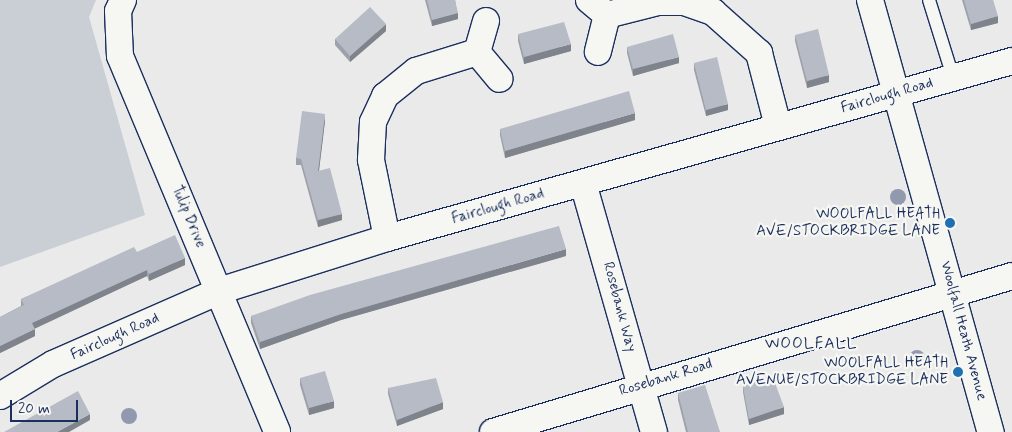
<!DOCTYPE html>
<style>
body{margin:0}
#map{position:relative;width:1012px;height:432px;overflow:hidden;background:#e9eae9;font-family:Mynerve,sans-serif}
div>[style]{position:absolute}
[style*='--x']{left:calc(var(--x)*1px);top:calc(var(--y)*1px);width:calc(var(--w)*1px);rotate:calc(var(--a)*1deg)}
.green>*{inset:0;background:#caced5}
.roads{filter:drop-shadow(1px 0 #1b2f5e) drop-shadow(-1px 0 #1b2f5e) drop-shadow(0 1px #1b2f5e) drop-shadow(0 -1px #1b2f5e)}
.service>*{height:12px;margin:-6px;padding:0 6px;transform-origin:6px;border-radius:6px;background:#f6f6f2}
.minor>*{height:26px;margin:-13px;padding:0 13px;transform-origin:13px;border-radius:13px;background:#f6f6f2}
.trees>*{width:16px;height:16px;margin:-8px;border-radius:50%;background:#9099ad}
.wall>*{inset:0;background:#9da1aa}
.shaded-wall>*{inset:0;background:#7f838b}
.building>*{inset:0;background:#b6bbc6}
.dots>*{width:14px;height:14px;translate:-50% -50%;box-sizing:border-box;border:2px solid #f6f6f2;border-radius:50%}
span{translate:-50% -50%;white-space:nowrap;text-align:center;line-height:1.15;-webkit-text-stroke:4.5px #f6f6f2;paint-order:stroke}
.street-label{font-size:15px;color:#1b2f5e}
.poi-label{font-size:15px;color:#1b2f5e}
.right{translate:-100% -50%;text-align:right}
.neighbourhood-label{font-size:16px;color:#1b2f5e;letter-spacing:1px}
.scale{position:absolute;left:10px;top:400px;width:68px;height:22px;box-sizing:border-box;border:2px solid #1b2f5e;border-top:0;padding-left:6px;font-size:15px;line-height:18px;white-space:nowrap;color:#1b2f5e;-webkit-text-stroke:4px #f6f6f2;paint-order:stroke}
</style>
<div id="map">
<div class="green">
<i style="clip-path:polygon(0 0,96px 0,89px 17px,145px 215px,0 267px)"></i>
</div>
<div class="roads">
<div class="service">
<i style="--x:929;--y:0;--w:81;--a:72.7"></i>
</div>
<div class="minor">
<i style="--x:123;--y:0;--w:12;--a:114"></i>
<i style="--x:118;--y:11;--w:45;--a:87.5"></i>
<i style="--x:120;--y:56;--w:407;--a:67.3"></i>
<i style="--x:589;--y:0;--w:23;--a:40"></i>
<i style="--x:607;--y:15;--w:38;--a:104"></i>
<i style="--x:870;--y:0;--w:449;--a:74.4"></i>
<i style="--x:607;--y:15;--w:53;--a:-14.3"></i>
<i style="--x:658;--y:2;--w:26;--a:0"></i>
<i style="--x:684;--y:2;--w:31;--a:19"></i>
<i style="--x:713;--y:12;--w:62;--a:41.7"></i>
<i style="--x:759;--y:53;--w:75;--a:75.4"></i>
<i style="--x:486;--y:21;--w:32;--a:106"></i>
<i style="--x:477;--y:52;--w:35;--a:50"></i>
<i style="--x:583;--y:183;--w:259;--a:74.1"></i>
<i style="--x:387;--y:238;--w:80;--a:-101.6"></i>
<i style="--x:371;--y:160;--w:38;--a:-87"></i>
<i style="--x:373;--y:122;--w:29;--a:-65"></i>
<i style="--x:385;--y:96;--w:40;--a:-39"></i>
<i style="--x:416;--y:71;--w:64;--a:-17.3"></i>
<i style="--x:0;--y:396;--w:62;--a:-31.1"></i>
<i style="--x:53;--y:364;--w:181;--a:-23.7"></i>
<i style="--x:219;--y:291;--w:176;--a:-17.5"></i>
<i style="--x:387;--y:238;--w:650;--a:-15.81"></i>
<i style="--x:493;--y:432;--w:542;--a:-16.73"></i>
</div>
</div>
<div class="trees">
<i style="left:898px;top:197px"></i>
<i style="left:917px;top:358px"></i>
<i style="left:129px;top:416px"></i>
</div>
<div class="wall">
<i style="clip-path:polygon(425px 0,455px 0,458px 19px,432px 26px)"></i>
<i style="clip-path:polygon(962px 0,993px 0,998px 23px,971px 30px)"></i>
<i style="clip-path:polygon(386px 31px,350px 62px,335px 45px,335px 39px)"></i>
<i style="clip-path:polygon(518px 34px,571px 51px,524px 64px,518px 41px)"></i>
<i style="clip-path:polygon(795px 35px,829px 82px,807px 88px,795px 41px)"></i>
<i style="clip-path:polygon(627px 47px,679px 63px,633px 76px,627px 53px)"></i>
<i style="clip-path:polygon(694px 63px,728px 110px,706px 116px,694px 70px)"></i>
<i style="clip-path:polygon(635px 120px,505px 158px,500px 135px,500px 129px)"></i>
<i style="clip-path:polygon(325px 121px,319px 171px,342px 220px,318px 227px,301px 165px,296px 165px,296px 158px)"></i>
<i style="clip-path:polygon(137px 252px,185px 265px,149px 281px,147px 276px,34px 328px,35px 336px,0 353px,0 317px,21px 306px,21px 299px)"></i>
<i style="clip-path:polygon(566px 256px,341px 320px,260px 349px,251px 323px,251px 316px)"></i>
<i style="clip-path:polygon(300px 378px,334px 408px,309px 415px,300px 385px)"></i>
<i style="clip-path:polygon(743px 386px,784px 414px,749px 425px,743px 392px)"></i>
<i style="clip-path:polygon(388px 388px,443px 409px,397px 426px,388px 394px)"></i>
<i style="clip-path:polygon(678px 393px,720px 432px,686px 432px,678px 400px)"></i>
</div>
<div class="shaded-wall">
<i style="clip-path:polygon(458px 13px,458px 19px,432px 26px,432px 20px)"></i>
<i style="clip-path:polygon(998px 16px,998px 23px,971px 30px,971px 24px)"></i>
<i style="clip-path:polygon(386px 24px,386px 31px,350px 62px,350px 56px)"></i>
<i style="clip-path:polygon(571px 44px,571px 51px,524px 64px,524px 57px)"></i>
<i style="clip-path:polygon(679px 57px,679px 63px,633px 76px,633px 69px)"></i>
<i style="clip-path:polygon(829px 75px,829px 82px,807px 88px,807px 81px)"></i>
<i style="clip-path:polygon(728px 104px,728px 110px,706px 116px,706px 110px)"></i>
<i style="clip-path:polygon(635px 113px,635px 120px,505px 158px,505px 151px)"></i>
<i style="clip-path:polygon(325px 114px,325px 121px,318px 178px,318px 171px)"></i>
<i style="clip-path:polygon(342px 214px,342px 220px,318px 227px,318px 220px)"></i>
<i style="clip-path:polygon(566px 249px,566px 256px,341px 320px,260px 349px,260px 342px,341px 314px)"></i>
<i style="clip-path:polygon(185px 258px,185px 265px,149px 281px,149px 274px)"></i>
<i style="clip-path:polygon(147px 270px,147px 276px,32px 330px,32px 323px)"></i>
<i style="clip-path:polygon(35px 329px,35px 336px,0 353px,0 346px)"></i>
<i style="clip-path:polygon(334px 401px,334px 408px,309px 415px,309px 408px)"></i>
<i style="clip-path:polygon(443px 402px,443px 409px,397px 426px,397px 420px)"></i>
<i style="clip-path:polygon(784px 407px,784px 414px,749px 425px,749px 419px)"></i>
<i style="clip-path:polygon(90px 414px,90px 420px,69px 432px,57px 432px)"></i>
</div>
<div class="building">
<i style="clip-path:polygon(427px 0,455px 0,458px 13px,432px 20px)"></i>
<i style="clip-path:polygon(964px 0,993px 0,998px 16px,971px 24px)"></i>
<i style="clip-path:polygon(370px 7px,386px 24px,350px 56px,335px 39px)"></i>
<i style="clip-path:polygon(564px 22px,571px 44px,524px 57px,518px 34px)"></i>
<i style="clip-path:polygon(818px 29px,829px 75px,807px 81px,795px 35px)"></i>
<i style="clip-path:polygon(673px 34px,679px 57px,633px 69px,627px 47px)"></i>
<i style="clip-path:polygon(717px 57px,728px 104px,706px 110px,694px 63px)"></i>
<i style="clip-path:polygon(629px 91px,635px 113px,505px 151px,500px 129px)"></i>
<i style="clip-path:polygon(302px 111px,325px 114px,318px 171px,330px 168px,342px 214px,318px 220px,301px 159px,296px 158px)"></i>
<i style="clip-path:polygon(559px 226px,566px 249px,341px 314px,260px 342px,251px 316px,310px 295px)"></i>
<i style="clip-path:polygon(175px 235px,185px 258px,149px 274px,147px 270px,32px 323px,35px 329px,0 346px,0 317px,24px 305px,21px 299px,134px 247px,137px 252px)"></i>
<i style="clip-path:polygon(325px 371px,334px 401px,309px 408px,300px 378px)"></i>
<i style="clip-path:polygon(772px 375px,784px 407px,749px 419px,743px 386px)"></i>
<i style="clip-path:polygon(436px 378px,443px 402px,397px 420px,388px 388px)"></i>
<i style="clip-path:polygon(705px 385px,720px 432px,688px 432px,678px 393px)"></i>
<i style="clip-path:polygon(78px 391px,90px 414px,57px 432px,4px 432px)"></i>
</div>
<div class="dots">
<i style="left:950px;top:223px;background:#1f6fb2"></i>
<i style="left:958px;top:372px;background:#1f6fb2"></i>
</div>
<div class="street-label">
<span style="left:887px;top:96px;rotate:-16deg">Fairclough Road</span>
<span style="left:498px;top:207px;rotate:-16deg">Fairclough Road</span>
<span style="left:188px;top:217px;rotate:67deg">Tulip Drive</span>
<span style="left:619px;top:307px;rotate:75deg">Rosebank Way</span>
<span style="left:963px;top:331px;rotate:75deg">Woolfall Heath Avenue</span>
<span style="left:115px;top:337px;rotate:-24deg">Fairclough Road</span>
<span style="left:666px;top:378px;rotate:-17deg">Rosebank Road</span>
</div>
<div class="poi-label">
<span class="right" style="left:940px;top:223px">WOOLFALL HEATH<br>AVE/STOCKBRIDGE LANE</span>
<span class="right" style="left:948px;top:372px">WOOLFALL HEATH<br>AVENUE/STOCKBRIDGE LANE</span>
</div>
<div class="neighbourhood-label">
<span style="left:811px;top:344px">WOOLFALL</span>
</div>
<div class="scale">20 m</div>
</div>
